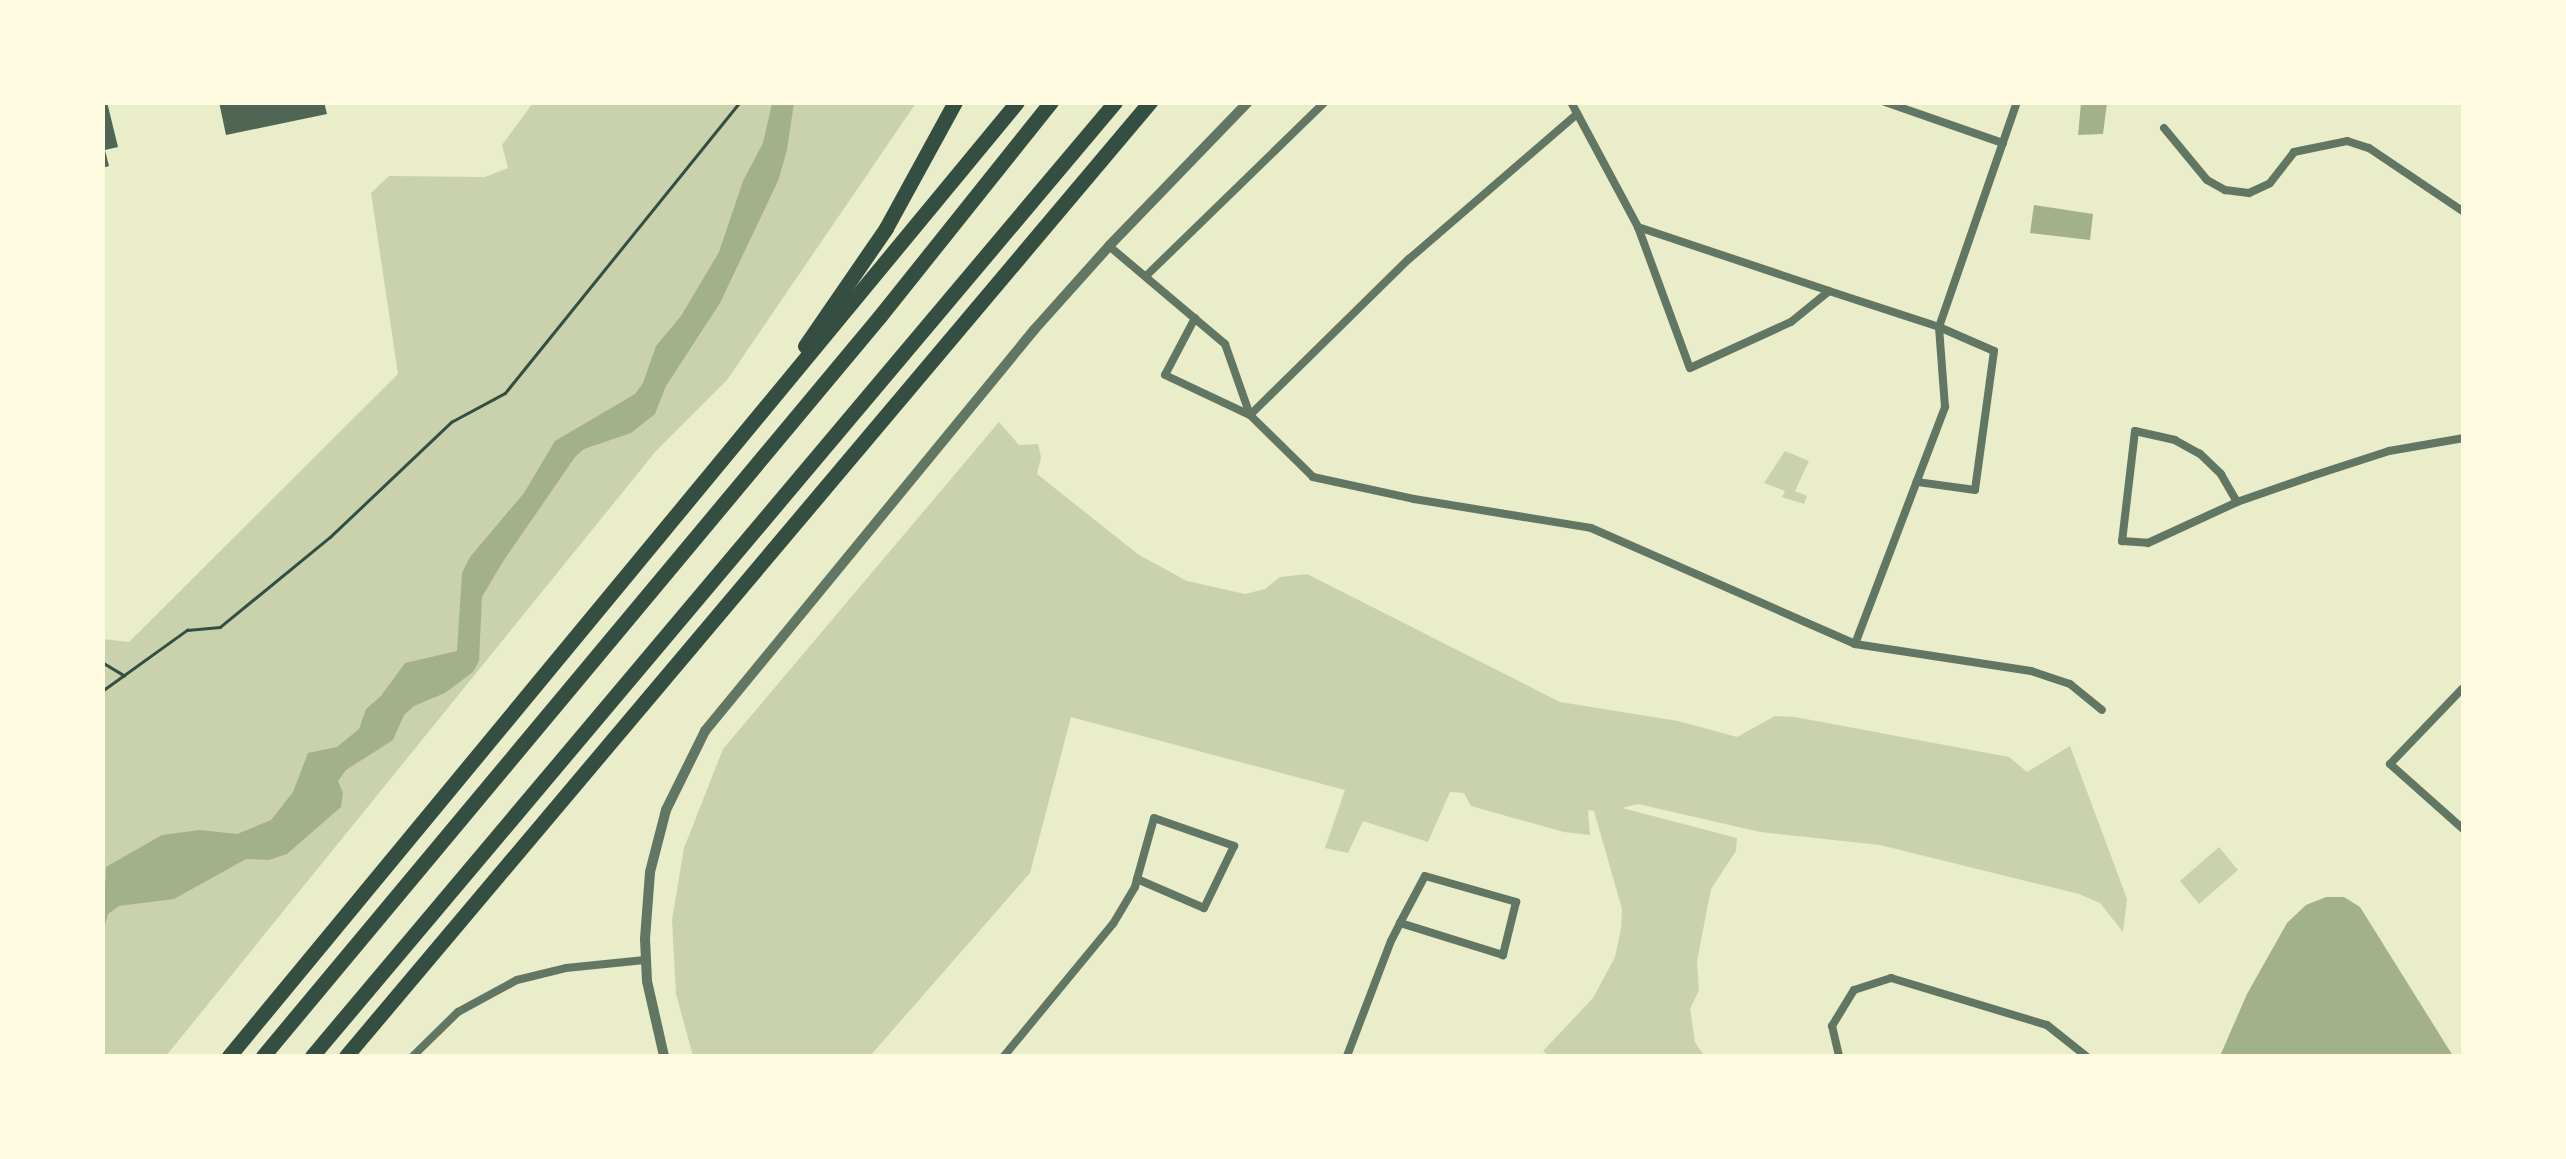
<!DOCTYPE html>
<style>
body{margin:0}
#map{position:relative;width:2566px;height:1159px;overflow:hidden;background:#e9edc9;font-family:Quicksand,sans-serif}
div>[style]{position:absolute}
[style*='--x']{left:calc(var(--x)*1px);top:calc(var(--y)*1px);width:calc(var(--w)*1px);rotate:calc(var(--a)*1deg)}
.green>*{inset:0;background:#cad2ad}
.water>*{inset:0;background:#a3b18a}
.building>*{inset:0;background:#4f6655}
.path>*{height:2.5px;margin:-1.25px;padding:0 1.25px;transform-origin:1.25px;border-radius:1.25px;background:#344e41}
.minor>*{height:8px;margin:-4px;padding:0 4px;transform-origin:4px;border-radius:4px;background:#617663}
.tertiary>*{height:10px;margin:-5px;padding:0 5px;transform-origin:5px;border-radius:5px;background:#617663}
.motorway>*{height:15px;margin:-7.5px;padding:0 7.5px;transform-origin:7.5px;border-radius:7.5px;background:#344e41}
span{translate:-50% -50%;white-space:nowrap;text-align:center;line-height:1.15;-webkit-text-stroke:9px #fefae0;paint-order:stroke}
.frame{position:absolute;inset:0;border:105px solid #fefae0;pointer-events:none}
</style>
<div id="map">
<div class="green">
<i style="clip-path:polygon(533px 103px,916px 103px,727px 380px,656px 451px,166px 1056px,103px 1056px,103px 639px,129px 642px,398px 374px,371px 193px,389px 176px,485px 177px,508px 168px,502px 145px)"></i>
<i style="clip-path:polygon(999px 422px,1019px 445px,1038px 444px,1041px 457px,1037px 474px,1139px 555px,1187px 581px,1245px 594px,1265px 589px,1280px 577px,1307px 574px,1560px 702px,1678px 721px,1737px 737px,1775px 716px,1795px 717px,2009px 757px,2027px 772px,2070px 746px,2127px 899px,2123px 932px,2100px 903px,2079px 894px,1880px 845px,1760px 832px,1638px 804px,1622px 808px,1737px 838px,1736px 851px,1711px 889px,1697px 961px,1699px 990px,1690px 1009px,1695px 1042px,1704px 1056px,1550px 1056px,1543px 1051px,1593px 998px,1615px 957px,1621px 928px,1622px 909px,1594px 811px,1588px 810px,1590px 835px,1564px 832px,1471px 806px,1464px 793px,1450px 792px,1428px 842px,1363px 821px,1348px 853px,1325px 848px,1345px 790px,1071px 717px,1030px 873px,870px 1056px,693px 1056px,676px 994px,672px 920px,684px 848px,723px 749px)"></i>
<i style="clip-path:polygon(1785px 451px,1809px 461px,1795px 491px,1807px 496px,1804px 504px,1782px 497px,1785px 491px,1764px 483px)"></i>
<i style="clip-path:polygon(2219px 847px,2238px 870px,2199px 904px,2180px 881px)"></i>
</div>
<div class="water">
<i style="clip-path:polygon(772px 103px,794px 103px,787px 150px,778px 181px,720px 303px,666px 386px,655px 414px,631px 433px,584px 449px,575px 457px,502px 563px,482px 597px,479px 661px,473px 672px,445px 693px,414px 706px,404px 715px,393px 740px,346px 770px,338px 781px,343px 793px,341px 807px,287px 854px,269px 860px,246px 859px,174px 899px,119px 906px,108px 914px,103px 932px,106px 867px,162px 835px,200px 830px,237px 834px,271px 820px,293px 792px,308px 753px,337px 747px,359px 729px,366px 709px,381px 696px,405px 663px,457px 651px,462px 573px,470px 557px,524px 493px,555px 441px,635px 394px,643px 383px,656px 346px,681px 316px,719px 252px,743px 181px,763px 143px)"></i>
<i style="clip-path:polygon(2081px 103px,2107px 103px,2103px 134px,2078px 135px)"></i>
<i style="clip-path:polygon(2034px 205px,2093px 214px,2090px 240px,2030px 233px)"></i>
<i style="clip-path:polygon(2326px 897px,2344px 897px,2360px 907px,2453px 1056px,2220px 1056px,2247px 994px,2287px 923px,2306px 905px)"></i>
</div>
<div class="building">
<i style="clip-path:polygon(102px 102px,107px 102px,118px 147px,105px 150px,109px 166px,102px 168px)"></i>
<i style="clip-path:polygon(219px 102px,324px 102px,327px 114px,226px 135px)"></i>
</div>
<div class="path">
<i style="--x:102;--y:662;--w:26;--a:31"></i>
<i style="--x:102;--y:691;--w:105;--a:-35.7"></i>
<i style="--x:187;--y:630;--w:33;--a:-5"></i>
<i style="--x:220;--y:627;--w:142;--a:-39.3"></i>
<i style="--x:330;--y:537;--w:167;--a:-43.5"></i>
<i style="--x:451;--y:422;--w:61;--a:-28.2"></i>
<i style="--x:505;--y:393;--w:374;--a:-51.1"></i>
</div>
<div class="minor">
<i style="--x:1571;--y:102;--w:142;--a:61.8"></i>
<i style="--x:1638;--y:227;--w:150;--a:69.8"></i>
<i style="--x:1690;--y:368;--w:111;--a:-24.5"></i>
<i style="--x:1791;--y:322;--w:49;--a:-39.2"></i>
<i style="--x:1829;--y:291;--w:116;--a:18.1"></i>
<i style="--x:1939;--y:327;--w:60;--a:23.6"></i>
<i style="--x:1994;--y:351;--w:140;--a:97.8"></i>
<i style="--x:1975;--y:490;--w:59;--a:-172.1"></i>
<i style="--x:1885;--y:102;--w:125;--a:19.2"></i>
<i style="--x:2164;--y:128;--w:67;--a:50.4"></i>
<i style="--x:2207;--y:180;--w:21;--a:29"></i>
<i style="--x:2225;--y:190;--w:24;--a:7"></i>
<i style="--x:2249;--y:193;--w:23;--a:-25"></i>
<i style="--x:2270;--y:183;--w:39;--a:-52"></i>
<i style="--x:2294;--y:152;--w:54;--a:-11.7"></i>
<i style="--x:2347;--y:141;--w:23;--a:18"></i>
<i style="--x:2369;--y:148;--w:115;--a:34"></i>
<i style="--x:1638;--y:227;--w:201;--a:18.5"></i>
<i style="--x:1109;--y:246;--w:152;--a:40.2"></i>
<i style="--x:1225;--y:344;--w:75;--a:70.6"></i>
<i style="--x:1250;--y:415;--w:88;--a:44.5"></i>
<i style="--x:1313;--y:477;--w:103;--a:12.3"></i>
<i style="--x:1414;--y:499;--w:179;--a:9.3"></i>
<i style="--x:1591;--y:528;--w:288;--a:23.7"></i>
<i style="--x:1855;--y:644;--w:178;--a:8.7"></i>
<i style="--x:2031;--y:671;--w:41;--a:18.4"></i>
<i style="--x:2070;--y:684;--w:41;--a:39.1"></i>
<i style="--x:1146;--y:276;--w:250;--a:-44.2"></i>
<i style="--x:1195;--y:318;--w:64;--a:117.8"></i>
<i style="--x:1165;--y:375;--w:94;--a:25.2"></i>
<i style="--x:1250;--y:415;--w:223;--a:-44.5"></i>
<i style="--x:1409;--y:259;--w:222;--a:-40.8"></i>
<i style="--x:2237;--y:502;--w:32;--a:-120"></i>
<i style="--x:2221;--y:474;--w:29;--a:-136"></i>
<i style="--x:2200;--y:454;--w:29;--a:-151"></i>
<i style="--x:2175;--y:440;--w:41;--a:-167.3"></i>
<i style="--x:2135;--y:431;--w:111;--a:96.7"></i>
<i style="--x:2122;--y:541;--w:26;--a:4"></i>
<i style="--x:2148;--y:543;--w:98;--a:-24.7"></i>
<i style="--x:2237;--y:502;--w:79;--a:-19.1"></i>
<i style="--x:2312;--y:476;--w:81;--a:-18"></i>
<i style="--x:2389;--y:451;--w:76;--a:-9.8"></i>
<i style="--x:1855;--y:644;--w:254;--a:-69.2"></i>
<i style="--x:1945;--y:407;--w:80;--a:-94.3"></i>
<i style="--x:1939;--y:327;--w:238;--a:-70.9"></i>
<i style="--x:2462;--y:689;--w:104;--a:133.8"></i>
<i style="--x:2390;--y:764;--w:99;--a:41.7"></i>
<i style="--x:413;--y:1056;--w:63;--a:-44.4"></i>
<i style="--x:458;--y:1012;--w:67;--a:-28.5"></i>
<i style="--x:517;--y:980;--w:50;--a:-13.8"></i>
<i style="--x:566;--y:968;--w:79;--a:-5.8"></i>
<i style="--x:1004;--y:1056;--w:171;--a:-50.5"></i>
<i style="--x:1113;--y:924;--w:43;--a:-59.3"></i>
<i style="--x:1135;--y:887;--w:8;--a:-76"></i>
<i style="--x:1137;--y:879;--w:63;--a:-74.4"></i>
<i style="--x:1154;--y:818;--w:85;--a:19.3"></i>
<i style="--x:1234;--y:846;--w:69;--a:115.8"></i>
<i style="--x:1204;--y:908;--w:73;--a:-156.6"></i>
<i style="--x:1347;--y:1056;--w:123;--a:-69.1"></i>
<i style="--x:1391;--y:941;--w:20;--a:-63"></i>
<i style="--x:1400;--y:923;--w:53;--a:-62"></i>
<i style="--x:1425;--y:876;--w:95;--a:15.9"></i>
<i style="--x:1516;--y:902;--w:55;--a:103.8"></i>
<i style="--x:1503;--y:955;--w:108;--a:-162.7"></i>
<i style="--x:1839;--y:1056;--w:31;--a:-103"></i>
<i style="--x:1832;--y:1026;--w:42;--a:-58.6"></i>
<i style="--x:1854;--y:990;--w:39;--a:-18"></i>
<i style="--x:1891;--y:978;--w:163;--a:16.8"></i>
<i style="--x:2047;--y:1025;--w:50;--a:38.5"></i>
</div>
<div class="tertiary">
<i style="--x:664;--y:1056;--w:77;--a:-102.8"></i>
<i style="--x:647;--y:981;--w:42;--a:-92.7"></i>
<i style="--x:645;--y:939;--w:67;--a:-85.7"></i>
<i style="--x:650;--y:872;--w:64;--a:-75.5"></i>
<i style="--x:666;--y:810;--w:88;--a:-63.7"></i>
<i style="--x:705;--y:731;--w:519;--a:-50.63"></i>
<i style="--x:1034;--y:330;--w:113;--a:-48.2"></i>
<i style="--x:1109;--y:246;--w:200;--a:-46"></i>
</div>
<div class="motorway">
<i style="--x:805;--y:346;--w:143;--a:-55.5"></i>
<i style="--x:886;--y:228;--w:144;--a:-61.3"></i>
<i style="--x:229;--y:1056;--w:1237;--a:-50.44"></i>
<i style="--x:263;--y:1056;--w:963;--a:-50.18"></i>
<i style="--x:880;--y:316;--w:274;--a:-51.4"></i>
<i style="--x:312;--y:1056;--w:1247;--a:-49.91"></i>
<i style="--x:346;--y:1056;--w:1248;--a:-49.88"></i>
</div>
<div class="frame"></div>
</div>
